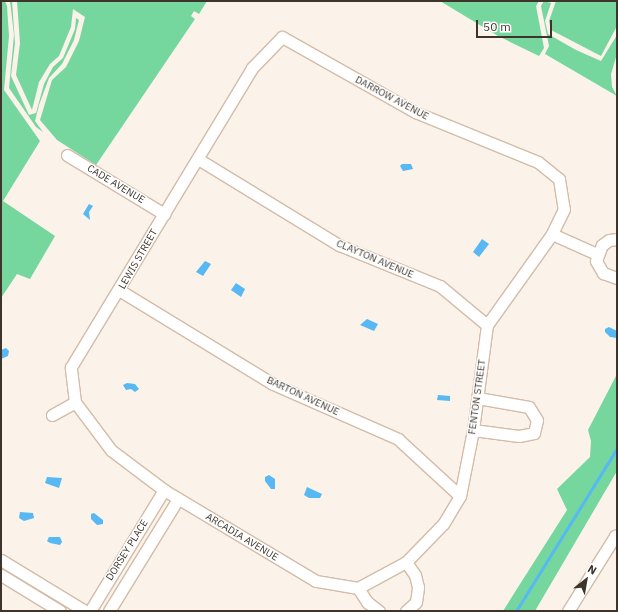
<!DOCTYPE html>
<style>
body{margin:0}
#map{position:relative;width:618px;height:612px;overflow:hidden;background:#fbf2e9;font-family:"IBM Plex Sans",sans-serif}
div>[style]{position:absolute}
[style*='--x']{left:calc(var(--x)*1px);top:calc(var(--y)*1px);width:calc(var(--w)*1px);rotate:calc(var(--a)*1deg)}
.forest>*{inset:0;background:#75d79d}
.water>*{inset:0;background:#57b8f3}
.stream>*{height:3px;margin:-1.5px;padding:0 1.5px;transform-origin:1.5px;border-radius:1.5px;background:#57b8f3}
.roads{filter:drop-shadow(1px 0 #d3bca8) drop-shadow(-1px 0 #d3bca8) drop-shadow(0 1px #d3bca8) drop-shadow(0 -1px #d3bca8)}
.street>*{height:11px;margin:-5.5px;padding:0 5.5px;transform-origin:5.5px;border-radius:5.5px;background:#fff}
span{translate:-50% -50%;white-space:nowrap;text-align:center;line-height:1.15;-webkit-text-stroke:3px #fff;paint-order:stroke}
.street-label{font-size:10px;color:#3e342c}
.frame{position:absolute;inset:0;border:2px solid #3e342c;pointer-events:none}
.north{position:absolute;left:566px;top:560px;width:40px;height:40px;-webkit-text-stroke:3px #fff;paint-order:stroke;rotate:31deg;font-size:11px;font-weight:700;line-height:16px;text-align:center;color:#3e342c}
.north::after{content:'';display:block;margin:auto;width:14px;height:18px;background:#3e342c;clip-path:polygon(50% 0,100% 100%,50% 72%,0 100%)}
.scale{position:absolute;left:476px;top:20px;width:76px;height:18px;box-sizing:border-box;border:2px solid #3e342c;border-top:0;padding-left:5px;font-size:12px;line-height:14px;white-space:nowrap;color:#3e342c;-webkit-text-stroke:3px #fff;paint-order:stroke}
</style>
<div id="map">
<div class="forest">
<i style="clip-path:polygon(1px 1px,5px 1px,7px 6px,9px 36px,4px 90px,40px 141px,3px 201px,55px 236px,30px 279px,17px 274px,1px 298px)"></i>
<i style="clip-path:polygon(10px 1px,12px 1px,15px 43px,11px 76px,29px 115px,36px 113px,44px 84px,53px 67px,63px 58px,75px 29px,76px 18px,79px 20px,74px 40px,62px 64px,49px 78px,39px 105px,35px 121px,43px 132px,36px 127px,9px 88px,14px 35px)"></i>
<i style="clip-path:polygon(17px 1px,207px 1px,199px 14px,194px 11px,191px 16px,195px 19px,96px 165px,57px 140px,40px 120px,52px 80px,66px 67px,79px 41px,85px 17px,73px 9px,71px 27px,59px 56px,50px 64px,39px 82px,32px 110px,16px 75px,20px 43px)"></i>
<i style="clip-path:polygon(440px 1px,539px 1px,536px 6px,544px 48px,539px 56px,498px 36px)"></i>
<i style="clip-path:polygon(544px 1px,551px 3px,545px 21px,548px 34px,576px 50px,601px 61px,617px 35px,617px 54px,611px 74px,612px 87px,617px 96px,545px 54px,549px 46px,541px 6px)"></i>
<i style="clip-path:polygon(556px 1px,617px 1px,617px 26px,601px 56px,551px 30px,549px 21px)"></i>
<i style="clip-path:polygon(617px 374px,617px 471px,535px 611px,503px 611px,567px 510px,557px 489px,590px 457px,591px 441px,588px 430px)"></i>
</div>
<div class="water">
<i style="clip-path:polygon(402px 164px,411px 164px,413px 169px,403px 171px,400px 166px)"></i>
<i style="clip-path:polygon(89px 204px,93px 206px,89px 212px,90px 220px,83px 214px)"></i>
<i style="clip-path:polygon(482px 239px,489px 244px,479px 257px,473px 252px)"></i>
<i style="clip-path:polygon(205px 261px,211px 264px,203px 276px,196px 272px)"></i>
<i style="clip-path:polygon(236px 283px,245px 289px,241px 297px,231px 290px)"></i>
<i style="clip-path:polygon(367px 319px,378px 324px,374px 331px,360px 325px)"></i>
<i style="clip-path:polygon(609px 327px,617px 331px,617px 338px,610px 337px,605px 332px,605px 329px)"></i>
<i style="clip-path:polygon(6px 348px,9px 351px,8px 356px,1px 359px,1px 350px)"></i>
<i style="clip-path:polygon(127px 383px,135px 384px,139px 389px,135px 392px,131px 389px,126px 390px,123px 385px)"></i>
<i style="clip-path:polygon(438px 395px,450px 396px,450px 401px,437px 400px)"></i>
<i style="clip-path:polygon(269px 475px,275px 479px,275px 489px,271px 489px,265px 481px,265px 477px)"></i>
<i style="clip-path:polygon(47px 477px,62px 478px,59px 488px,45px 483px)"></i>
<i style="clip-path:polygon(307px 487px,322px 494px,320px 498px,309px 498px,304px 495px)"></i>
<i style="clip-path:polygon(20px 512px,33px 513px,34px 518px,24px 521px,19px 518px)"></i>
<i style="clip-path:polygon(94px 513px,103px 520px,103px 524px,97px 525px,91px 519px,91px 514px)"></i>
<i style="clip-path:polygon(49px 537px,60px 537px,62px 542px,60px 545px,50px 543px,47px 541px)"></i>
</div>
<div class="stream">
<i style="--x:516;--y:611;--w:192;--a:-58.2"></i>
</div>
<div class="roads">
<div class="street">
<i style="--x:282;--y:37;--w:153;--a:29.4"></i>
<i style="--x:415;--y:112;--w:133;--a:22.1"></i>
<i style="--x:538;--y:162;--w:27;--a:39"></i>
<i style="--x:559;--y:179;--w:30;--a:81"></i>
<i style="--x:564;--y:209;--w:28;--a:116"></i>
<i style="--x:552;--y:234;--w:112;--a:125.5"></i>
<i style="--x:487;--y:325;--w:106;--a:97.6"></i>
<i style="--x:473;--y:430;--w:67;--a:101.1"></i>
<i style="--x:460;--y:496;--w:33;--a:121"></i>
<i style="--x:443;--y:524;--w:53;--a:134.2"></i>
<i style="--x:406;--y:562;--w:55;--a:151.6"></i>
<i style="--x:358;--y:588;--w:43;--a:-170.5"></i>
<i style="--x:316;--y:581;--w:177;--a:-149.1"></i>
<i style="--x:164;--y:490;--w:66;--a:-143"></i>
<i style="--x:111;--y:450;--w:60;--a:-126.9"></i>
<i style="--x:75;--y:402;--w:35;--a:-97"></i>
<i style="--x:71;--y:367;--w:350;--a:-58.8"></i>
<i style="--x:252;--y:68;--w:43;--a:-45.9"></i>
<i style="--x:67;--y:155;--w:114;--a:31.3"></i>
<i style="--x:198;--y:159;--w:165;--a:31.4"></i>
<i style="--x:339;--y:245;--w:109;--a:22.1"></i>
<i style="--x:440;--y:286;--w:61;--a:39.7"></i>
<i style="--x:552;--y:234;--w:49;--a:24"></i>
<i style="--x:617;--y:239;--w:8;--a:173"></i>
<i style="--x:609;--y:240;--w:9;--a:144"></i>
<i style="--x:602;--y:245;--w:17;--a:111"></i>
<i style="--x:596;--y:261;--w:14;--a:60"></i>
<i style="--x:603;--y:273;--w:15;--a:20"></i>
<i style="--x:119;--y:290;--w:180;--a:31.4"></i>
<i style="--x:273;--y:384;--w:137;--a:23.7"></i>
<i style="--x:398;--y:439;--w:84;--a:42.6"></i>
<i style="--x:52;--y:415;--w:26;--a:-29"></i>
<i style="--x:473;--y:430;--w:46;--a:7.4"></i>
<i style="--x:519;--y:436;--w:15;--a:-11"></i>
<i style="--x:534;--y:433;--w:13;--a:-77"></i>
<i style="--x:537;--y:420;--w:15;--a:-122"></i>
<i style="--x:529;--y:407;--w:52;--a:-170"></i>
<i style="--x:1;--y:560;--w:98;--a:31.3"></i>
<i style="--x:1;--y:575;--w:69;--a:31.4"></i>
<i style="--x:358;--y:588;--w:17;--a:57"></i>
<i style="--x:367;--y:602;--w:15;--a:37"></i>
<i style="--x:90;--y:611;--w:142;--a:-58.6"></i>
<i style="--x:109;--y:611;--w:132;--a:-58.4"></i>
<i style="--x:406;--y:611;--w:13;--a:-42"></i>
<i style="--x:416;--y:602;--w:15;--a:-82"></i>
<i style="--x:418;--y:587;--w:12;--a:-104"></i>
<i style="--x:415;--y:575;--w:16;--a:-125"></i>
<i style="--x:568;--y:611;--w:89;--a:-57.9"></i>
<i style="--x:615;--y:536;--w:3;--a:45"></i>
</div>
</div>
<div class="street-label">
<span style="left:392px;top:98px;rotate:28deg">DARROW AVENUE</span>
<span style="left:116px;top:184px;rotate:31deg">CADE AVENUE</span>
<span style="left:138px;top:259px;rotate:-60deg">LEWIS STREET</span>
<span style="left:375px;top:259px;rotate:23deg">CLAYTON AVENUE</span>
<span style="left:303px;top:396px;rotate:25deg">BARTON AVENUE</span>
<span style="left:477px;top:397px;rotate:-82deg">FENTON STREET</span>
<span style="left:242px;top:537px;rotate:31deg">ARCADIA AVENUE</span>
<span style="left:127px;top:550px;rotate:-58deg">DORSEY PLACE</span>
</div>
<div class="frame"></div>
<div class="north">N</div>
<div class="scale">50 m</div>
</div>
